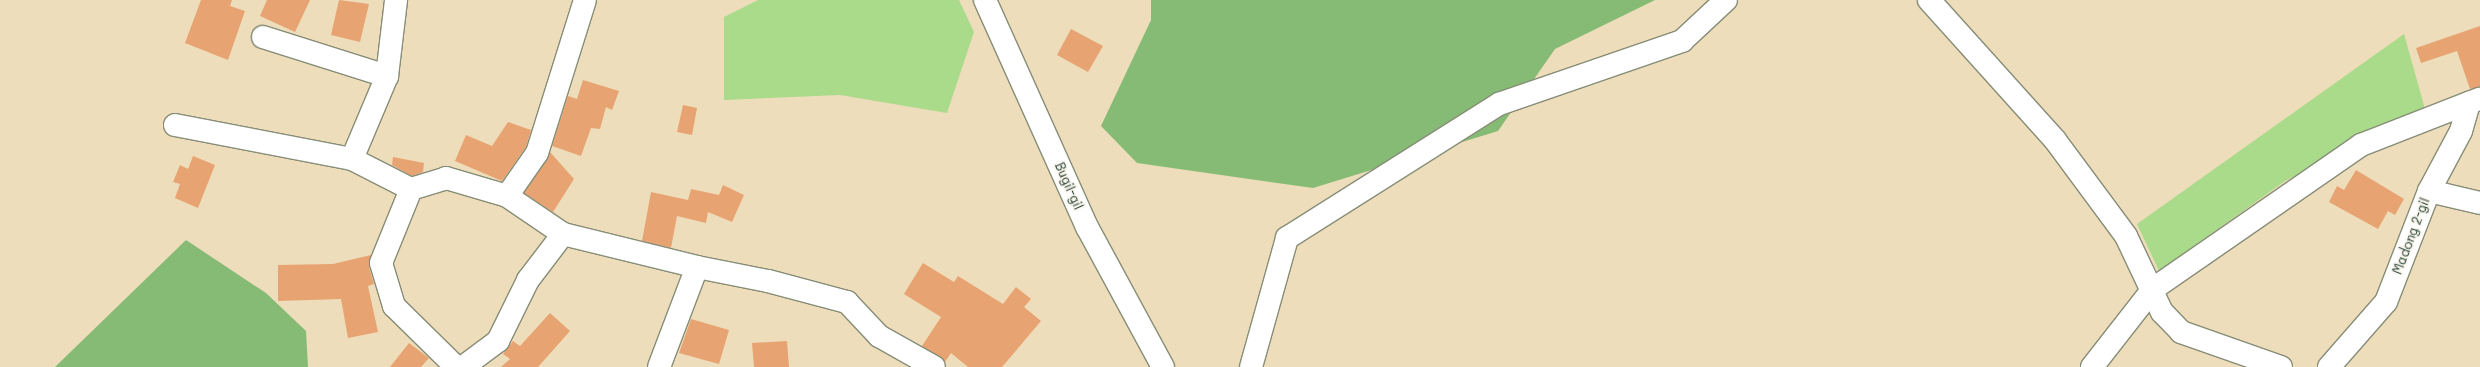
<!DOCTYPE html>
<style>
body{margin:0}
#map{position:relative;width:2480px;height:367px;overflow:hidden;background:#eeddba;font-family:Mali,sans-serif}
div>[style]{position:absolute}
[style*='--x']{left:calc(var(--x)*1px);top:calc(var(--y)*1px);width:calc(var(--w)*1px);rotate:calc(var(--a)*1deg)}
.green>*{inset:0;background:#a9db8a}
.forest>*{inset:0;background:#86bb76}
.building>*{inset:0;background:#e7a371}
.roads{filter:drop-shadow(1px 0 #868d77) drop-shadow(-1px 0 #868d77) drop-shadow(0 1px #868d77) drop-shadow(0 -1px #868d77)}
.minor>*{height:22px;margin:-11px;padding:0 11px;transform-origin:11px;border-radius:11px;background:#fff}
span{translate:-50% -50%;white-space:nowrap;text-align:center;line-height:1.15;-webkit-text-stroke:3px #f7f3e8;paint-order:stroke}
.street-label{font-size:13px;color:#1f3d34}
</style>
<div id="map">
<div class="green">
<i style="clip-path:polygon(758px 0,959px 0,974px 32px,947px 113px,840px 95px,724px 100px,724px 17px)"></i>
<i style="clip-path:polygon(2404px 34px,2425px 109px,2285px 181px,2159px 271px,2137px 224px)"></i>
</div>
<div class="forest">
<i style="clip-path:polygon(1151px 0,1655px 0,1555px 49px,1498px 131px,1313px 188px,1137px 163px,1101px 126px,1151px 20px)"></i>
<i style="clip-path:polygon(186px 240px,266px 293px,306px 331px,308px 367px,55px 367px)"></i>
</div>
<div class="building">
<i style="clip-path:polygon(201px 0,232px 0,230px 6px,245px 11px,228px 60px,185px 43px)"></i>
<i style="clip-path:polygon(267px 0,310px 0,295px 32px,260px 16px)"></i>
<i style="clip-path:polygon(339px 0,369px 4px,360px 42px,331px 35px)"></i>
<i style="clip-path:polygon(2480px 26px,2480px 87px,2470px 89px,2457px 51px,2421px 63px,2416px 48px)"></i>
<i style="clip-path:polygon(1071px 29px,1103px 46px,1088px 72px,1057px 55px)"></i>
<i style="clip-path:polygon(583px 80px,619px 91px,612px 110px,606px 107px,600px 129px,591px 128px,581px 156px,552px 146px,568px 96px,577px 99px)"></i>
<i style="clip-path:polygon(683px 105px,697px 108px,692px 135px,677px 132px)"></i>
<i style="clip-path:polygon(508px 122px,531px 130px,526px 147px,502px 181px,455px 161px,466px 135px,492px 146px)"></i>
<i style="clip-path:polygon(550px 152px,574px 179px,553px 212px,524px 193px)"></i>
<i style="clip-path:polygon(193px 156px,215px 165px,198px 208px,175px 198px,180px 184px,173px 182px,180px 165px,188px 169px)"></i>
<i style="clip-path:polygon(393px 157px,424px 163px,423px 172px,412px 176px,392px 165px)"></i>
<i style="clip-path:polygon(2356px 170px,2404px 199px,2395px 215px,2388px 211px,2378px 229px,2329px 202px,2337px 186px,2344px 190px)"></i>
<i style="clip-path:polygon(723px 185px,744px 195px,732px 222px,708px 212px,706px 223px,677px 216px,671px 248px,642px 241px,651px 192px,688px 200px,691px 189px,719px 195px)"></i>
<i style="clip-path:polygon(371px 255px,369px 267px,374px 284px,368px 286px,378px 332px,348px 338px,341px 299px,278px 301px,278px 265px,333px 264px)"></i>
<i style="clip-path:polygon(923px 263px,954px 282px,958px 276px,1003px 304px,1016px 287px,1031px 299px,1024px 307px,1041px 321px,1002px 367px,968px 367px,951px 353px,945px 362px,922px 346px,941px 317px,904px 294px)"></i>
<i style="clip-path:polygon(550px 313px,570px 331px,538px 367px,501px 367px,510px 359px,503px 354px,513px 341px,520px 346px)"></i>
<i style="clip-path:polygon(691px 319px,729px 330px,719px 364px,679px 353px)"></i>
<i style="clip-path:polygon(787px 341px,789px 367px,754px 367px,752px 343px)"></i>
<i style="clip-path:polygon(409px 343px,429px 358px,421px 367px,390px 367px)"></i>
</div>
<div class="roads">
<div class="minor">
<i style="--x:585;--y:0;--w:160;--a:107.4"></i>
<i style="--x:537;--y:153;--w:52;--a:124.9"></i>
<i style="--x:507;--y:196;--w:68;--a:34.2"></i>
<i style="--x:563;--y:234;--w:138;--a:13.8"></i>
<i style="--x:985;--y:0;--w:249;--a:65.8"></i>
<i style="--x:1087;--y:227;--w:159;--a:61.5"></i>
<i style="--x:1929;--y:0;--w:188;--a:48"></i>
<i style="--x:2055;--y:140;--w:119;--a:53.5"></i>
<i style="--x:2126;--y:236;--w:84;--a:64.7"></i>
<i style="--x:2162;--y:312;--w:28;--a:46"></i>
<i style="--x:2181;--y:332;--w:106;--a:19.3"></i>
<i style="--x:263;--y:37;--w:130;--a:17.5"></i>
<i style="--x:175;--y:125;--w:180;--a:10.9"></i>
<i style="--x:352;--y:159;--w:66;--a:27"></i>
<i style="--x:352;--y:159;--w:90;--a:-67.1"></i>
<i style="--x:387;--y:76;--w:77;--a:-83.2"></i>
<i style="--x:2429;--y:191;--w:52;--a:13.2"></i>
<i style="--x:456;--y:367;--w:87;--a:-135.5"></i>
<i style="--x:394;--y:306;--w:45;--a:-106.8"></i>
<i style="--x:381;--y:263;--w:80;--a:-67.9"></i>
<i style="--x:411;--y:189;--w:37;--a:-17"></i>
<i style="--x:446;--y:178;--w:64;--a:16.4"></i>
<i style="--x:463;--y:367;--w:44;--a:-36.6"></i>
<i style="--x:498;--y:341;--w:68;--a:-63.8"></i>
<i style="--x:528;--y:280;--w:58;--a:-52.7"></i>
<i style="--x:659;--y:367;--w:107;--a:-69.2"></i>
<i style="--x:697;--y:267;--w:72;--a:11.2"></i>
<i style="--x:768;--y:281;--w:82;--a:14.9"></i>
<i style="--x:847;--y:302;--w:47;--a:46.7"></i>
<i style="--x:879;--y:336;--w:63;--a:29.4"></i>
<i style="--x:1251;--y:367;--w:134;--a:-74.4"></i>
<i style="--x:1287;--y:238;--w:251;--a:-32.3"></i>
<i style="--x:1499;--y:104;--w:194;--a:-19"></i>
<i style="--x:1682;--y:41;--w:60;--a:-43"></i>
<i style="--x:2092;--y:367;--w:99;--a:-52"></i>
<i style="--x:2153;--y:289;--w:253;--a:-34.7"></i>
<i style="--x:2361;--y:145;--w:116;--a:-21.3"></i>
<i style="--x:2329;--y:367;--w:86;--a:-48.8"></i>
<i style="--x:2386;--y:302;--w:119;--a:-68.8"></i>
<i style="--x:2429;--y:191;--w:68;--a:-61.9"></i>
<i style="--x:2461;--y:131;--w:29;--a:-74"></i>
<i style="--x:2469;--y:103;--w:11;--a:-22"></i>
</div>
</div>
<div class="street-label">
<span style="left:1069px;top:186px;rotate:66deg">Bugil-gil</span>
<span style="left:2411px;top:236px;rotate:-69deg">Madong 2-gil</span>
</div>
</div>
